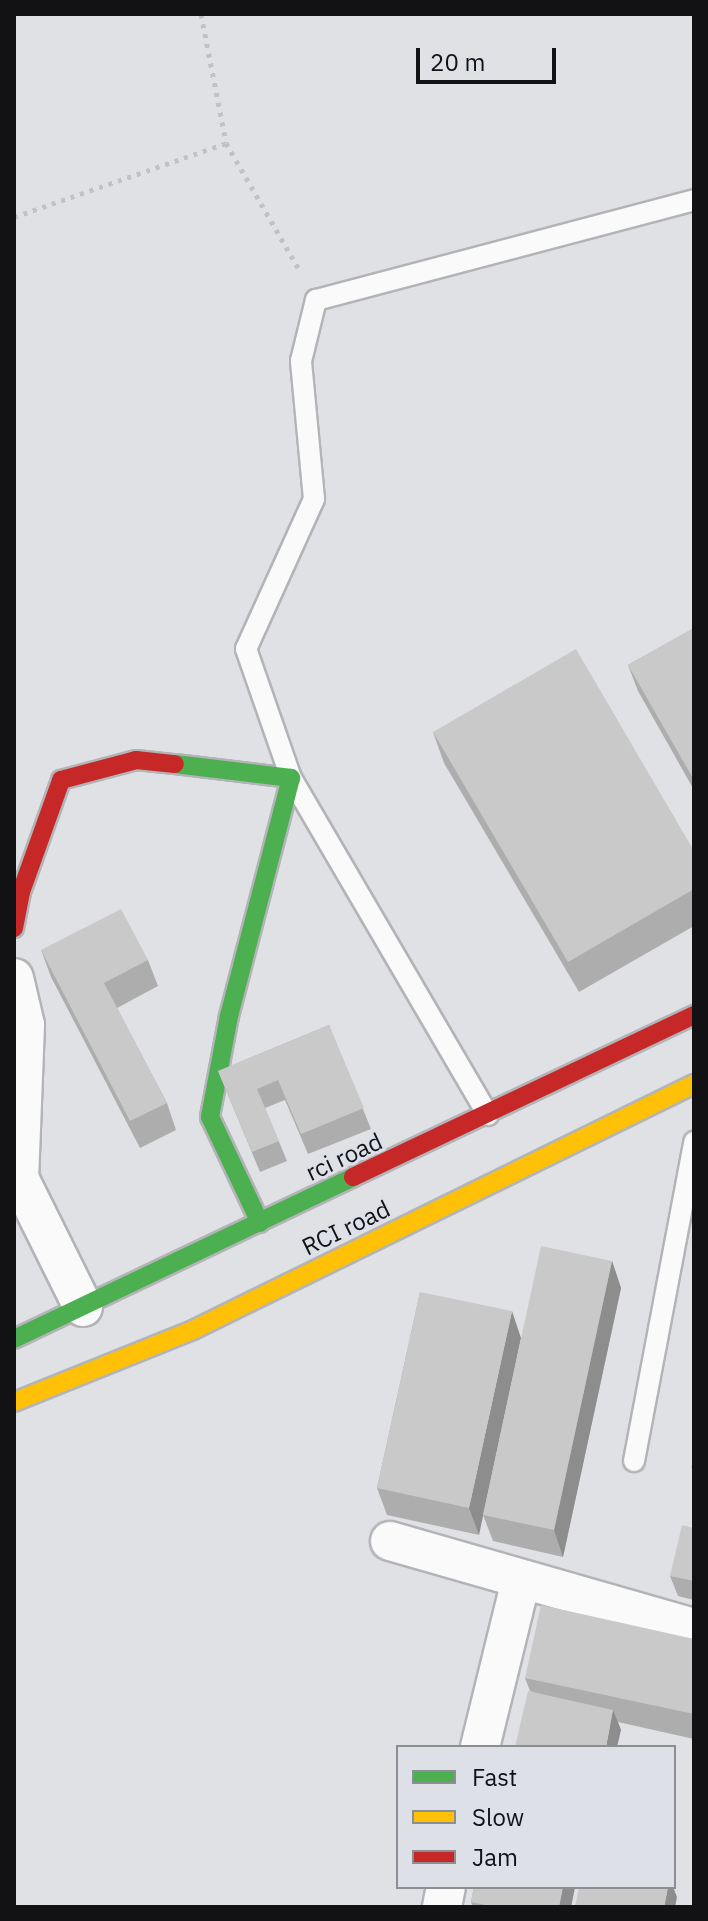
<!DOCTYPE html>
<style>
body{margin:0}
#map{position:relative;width:708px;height:1921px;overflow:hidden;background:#e0e1e5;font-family:"IBM Plex Sans",sans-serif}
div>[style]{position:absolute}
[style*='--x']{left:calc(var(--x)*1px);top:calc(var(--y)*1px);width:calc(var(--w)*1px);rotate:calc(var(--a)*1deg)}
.path>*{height:5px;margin-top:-2.5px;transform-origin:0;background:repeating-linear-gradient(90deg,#c2c2c4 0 4px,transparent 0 10px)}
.roads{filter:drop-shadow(2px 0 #b3b4b7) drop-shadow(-2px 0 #b3b4b7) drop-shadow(0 2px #b3b4b7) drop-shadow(0 -2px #b3b4b7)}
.lane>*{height:20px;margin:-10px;padding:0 10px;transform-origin:10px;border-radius:10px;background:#fafafb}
.street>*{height:38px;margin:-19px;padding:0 19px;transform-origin:19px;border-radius:19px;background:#fafafb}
.fast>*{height:18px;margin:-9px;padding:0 9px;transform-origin:9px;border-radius:9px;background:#4caf50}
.slow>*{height:18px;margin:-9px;padding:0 9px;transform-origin:9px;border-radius:9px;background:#ffc107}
.jam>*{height:18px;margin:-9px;padding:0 9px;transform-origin:9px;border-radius:9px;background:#c62828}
.wall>*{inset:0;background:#aeadae}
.shaded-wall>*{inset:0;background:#8d8d8d}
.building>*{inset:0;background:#cac9ca}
span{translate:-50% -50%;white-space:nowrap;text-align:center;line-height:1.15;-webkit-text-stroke:6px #dee0e7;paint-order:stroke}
.street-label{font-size:24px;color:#121215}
.frame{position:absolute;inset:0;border:16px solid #121215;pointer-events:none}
.legend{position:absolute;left:396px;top:1745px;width:280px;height:144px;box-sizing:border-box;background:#dee0e7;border:2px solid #8c8e93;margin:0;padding:10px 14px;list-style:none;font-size:24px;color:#121215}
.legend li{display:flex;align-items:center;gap:16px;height:40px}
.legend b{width:40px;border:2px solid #8c8e93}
.scale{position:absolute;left:416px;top:48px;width:140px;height:36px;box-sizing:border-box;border:4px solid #121215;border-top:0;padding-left:10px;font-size:24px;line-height:28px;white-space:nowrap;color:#121215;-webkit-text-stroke:6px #dee0e7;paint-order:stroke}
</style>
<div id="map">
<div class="path">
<i style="--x:201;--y:14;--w:131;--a:79"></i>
<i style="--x:226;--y:143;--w:148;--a:60"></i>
<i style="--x:14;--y:217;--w:225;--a:-19.2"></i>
</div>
<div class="roads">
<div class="lane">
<i style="--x:488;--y:1115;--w:390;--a:-120.3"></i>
<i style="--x:291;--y:778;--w:137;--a:-109.2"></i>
<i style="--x:246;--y:649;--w:165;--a:-65.6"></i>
<i style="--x:314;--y:499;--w:139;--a:-95.4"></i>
<i style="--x:301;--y:361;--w:63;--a:-76.2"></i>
<i style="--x:316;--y:300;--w:391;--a:-14.8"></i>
<i style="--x:634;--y:1461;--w:325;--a:-79.3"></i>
</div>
<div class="street">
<i style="--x:14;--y:978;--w:48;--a:76.8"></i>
<i style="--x:25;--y:1025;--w:153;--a:92.2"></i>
<i style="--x:19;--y:1178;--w:144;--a:63.6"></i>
<i style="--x:390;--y:1541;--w:316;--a:16"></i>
<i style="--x:480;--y:1747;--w:172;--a:-76.2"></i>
<i style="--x:442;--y:1907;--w:20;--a:-79"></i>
</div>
<div class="fast">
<i style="--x:175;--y:764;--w:117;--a:6.9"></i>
<i style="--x:291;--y:778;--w:246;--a:104.6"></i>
<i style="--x:229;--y:1016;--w:103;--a:100.7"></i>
<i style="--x:210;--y:1117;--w:117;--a:64.7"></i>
<i style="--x:14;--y:1339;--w:376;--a:-25.5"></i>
</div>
<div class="slow">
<i style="--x:14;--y:1402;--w:193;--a:-21.9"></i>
<i style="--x:193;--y:1330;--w:558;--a:-26.15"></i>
</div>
<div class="jam">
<i style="--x:14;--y:928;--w:37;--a:-79"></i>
<i style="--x:21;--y:892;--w:119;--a:-70.3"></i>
<i style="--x:61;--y:780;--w:78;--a:-14.9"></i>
<i style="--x:136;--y:760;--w:39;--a:6"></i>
<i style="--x:353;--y:1177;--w:378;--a:-25.4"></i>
</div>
</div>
<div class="wall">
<i style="clip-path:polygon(694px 628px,694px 790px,638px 691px,628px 665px)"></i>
<i style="clip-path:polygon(433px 732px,694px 851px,694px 926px,579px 992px,444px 763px)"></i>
<i style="clip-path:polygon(41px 950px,148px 960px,158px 986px,117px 1008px,167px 1103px,176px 1130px,140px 1148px,51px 977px)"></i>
<i style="clip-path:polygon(329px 1025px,371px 1129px,308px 1154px,285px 1100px,265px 1108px,287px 1161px,260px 1172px,218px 1071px)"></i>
<i style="clip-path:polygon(612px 1261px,621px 1288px,563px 1557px,493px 1541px,483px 1515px)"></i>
<i style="clip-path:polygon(420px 1292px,479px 1535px,387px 1515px,377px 1488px)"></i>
<i style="clip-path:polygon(694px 1528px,694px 1600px,678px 1596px,670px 1576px)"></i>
<i style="clip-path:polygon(694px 1639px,694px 1739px,618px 1722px,621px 1730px,530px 1691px,525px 1678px)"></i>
<i style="clip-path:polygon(474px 1887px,575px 1887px,571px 1907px,473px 1907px,471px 1902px)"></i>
</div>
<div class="shaded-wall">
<i style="clip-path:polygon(612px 1261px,621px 1288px,563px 1557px,554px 1530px)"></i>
<i style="clip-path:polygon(512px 1311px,521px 1338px,479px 1535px,469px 1508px)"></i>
<i style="clip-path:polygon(613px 1710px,621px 1730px,617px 1747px,606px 1747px)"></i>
<i style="clip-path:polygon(563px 1887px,575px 1887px,571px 1907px,559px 1907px)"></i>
<i style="clip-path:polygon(668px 1887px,673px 1887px,677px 1897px,675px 1907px,664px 1907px)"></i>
</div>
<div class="building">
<i style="clip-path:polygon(694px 628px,694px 780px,628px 665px)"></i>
<i style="clip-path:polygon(576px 649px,694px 851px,694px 889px,568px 962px,433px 732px)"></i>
<i style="clip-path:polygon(121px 909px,148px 960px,104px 983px,167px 1103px,130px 1121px,41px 950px)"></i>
<i style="clip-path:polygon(329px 1025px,364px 1108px,301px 1134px,278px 1080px,257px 1089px,279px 1141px,252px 1152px,218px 1071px)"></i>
<i style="clip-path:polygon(541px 1246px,612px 1261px,554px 1530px,483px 1515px)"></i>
<i style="clip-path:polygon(420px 1292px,512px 1311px,469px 1508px,377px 1488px)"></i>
<i style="clip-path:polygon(694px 1454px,694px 1469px,691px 1468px)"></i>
<i style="clip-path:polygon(682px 1525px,694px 1528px,694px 1581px,670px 1576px)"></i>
<i style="clip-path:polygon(541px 1605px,694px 1639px,694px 1714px,525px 1678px)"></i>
<i style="clip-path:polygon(528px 1691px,613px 1710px,606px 1747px,515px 1747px)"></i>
<i style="clip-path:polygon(474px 1887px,563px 1887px,559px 1907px,495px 1907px,471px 1902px)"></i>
<i style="clip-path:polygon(579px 1887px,668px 1887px,664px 1907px,575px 1907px)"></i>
</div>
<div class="street-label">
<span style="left:344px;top:1157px;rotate:-25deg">rci road</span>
<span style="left:346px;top:1228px;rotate:-26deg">RCI road</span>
</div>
<div class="frame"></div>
<ul class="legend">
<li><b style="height:10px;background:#4caf50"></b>Fast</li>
<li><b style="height:10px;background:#ffc107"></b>Slow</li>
<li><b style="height:10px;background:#c62828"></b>Jam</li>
</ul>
<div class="scale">20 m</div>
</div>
